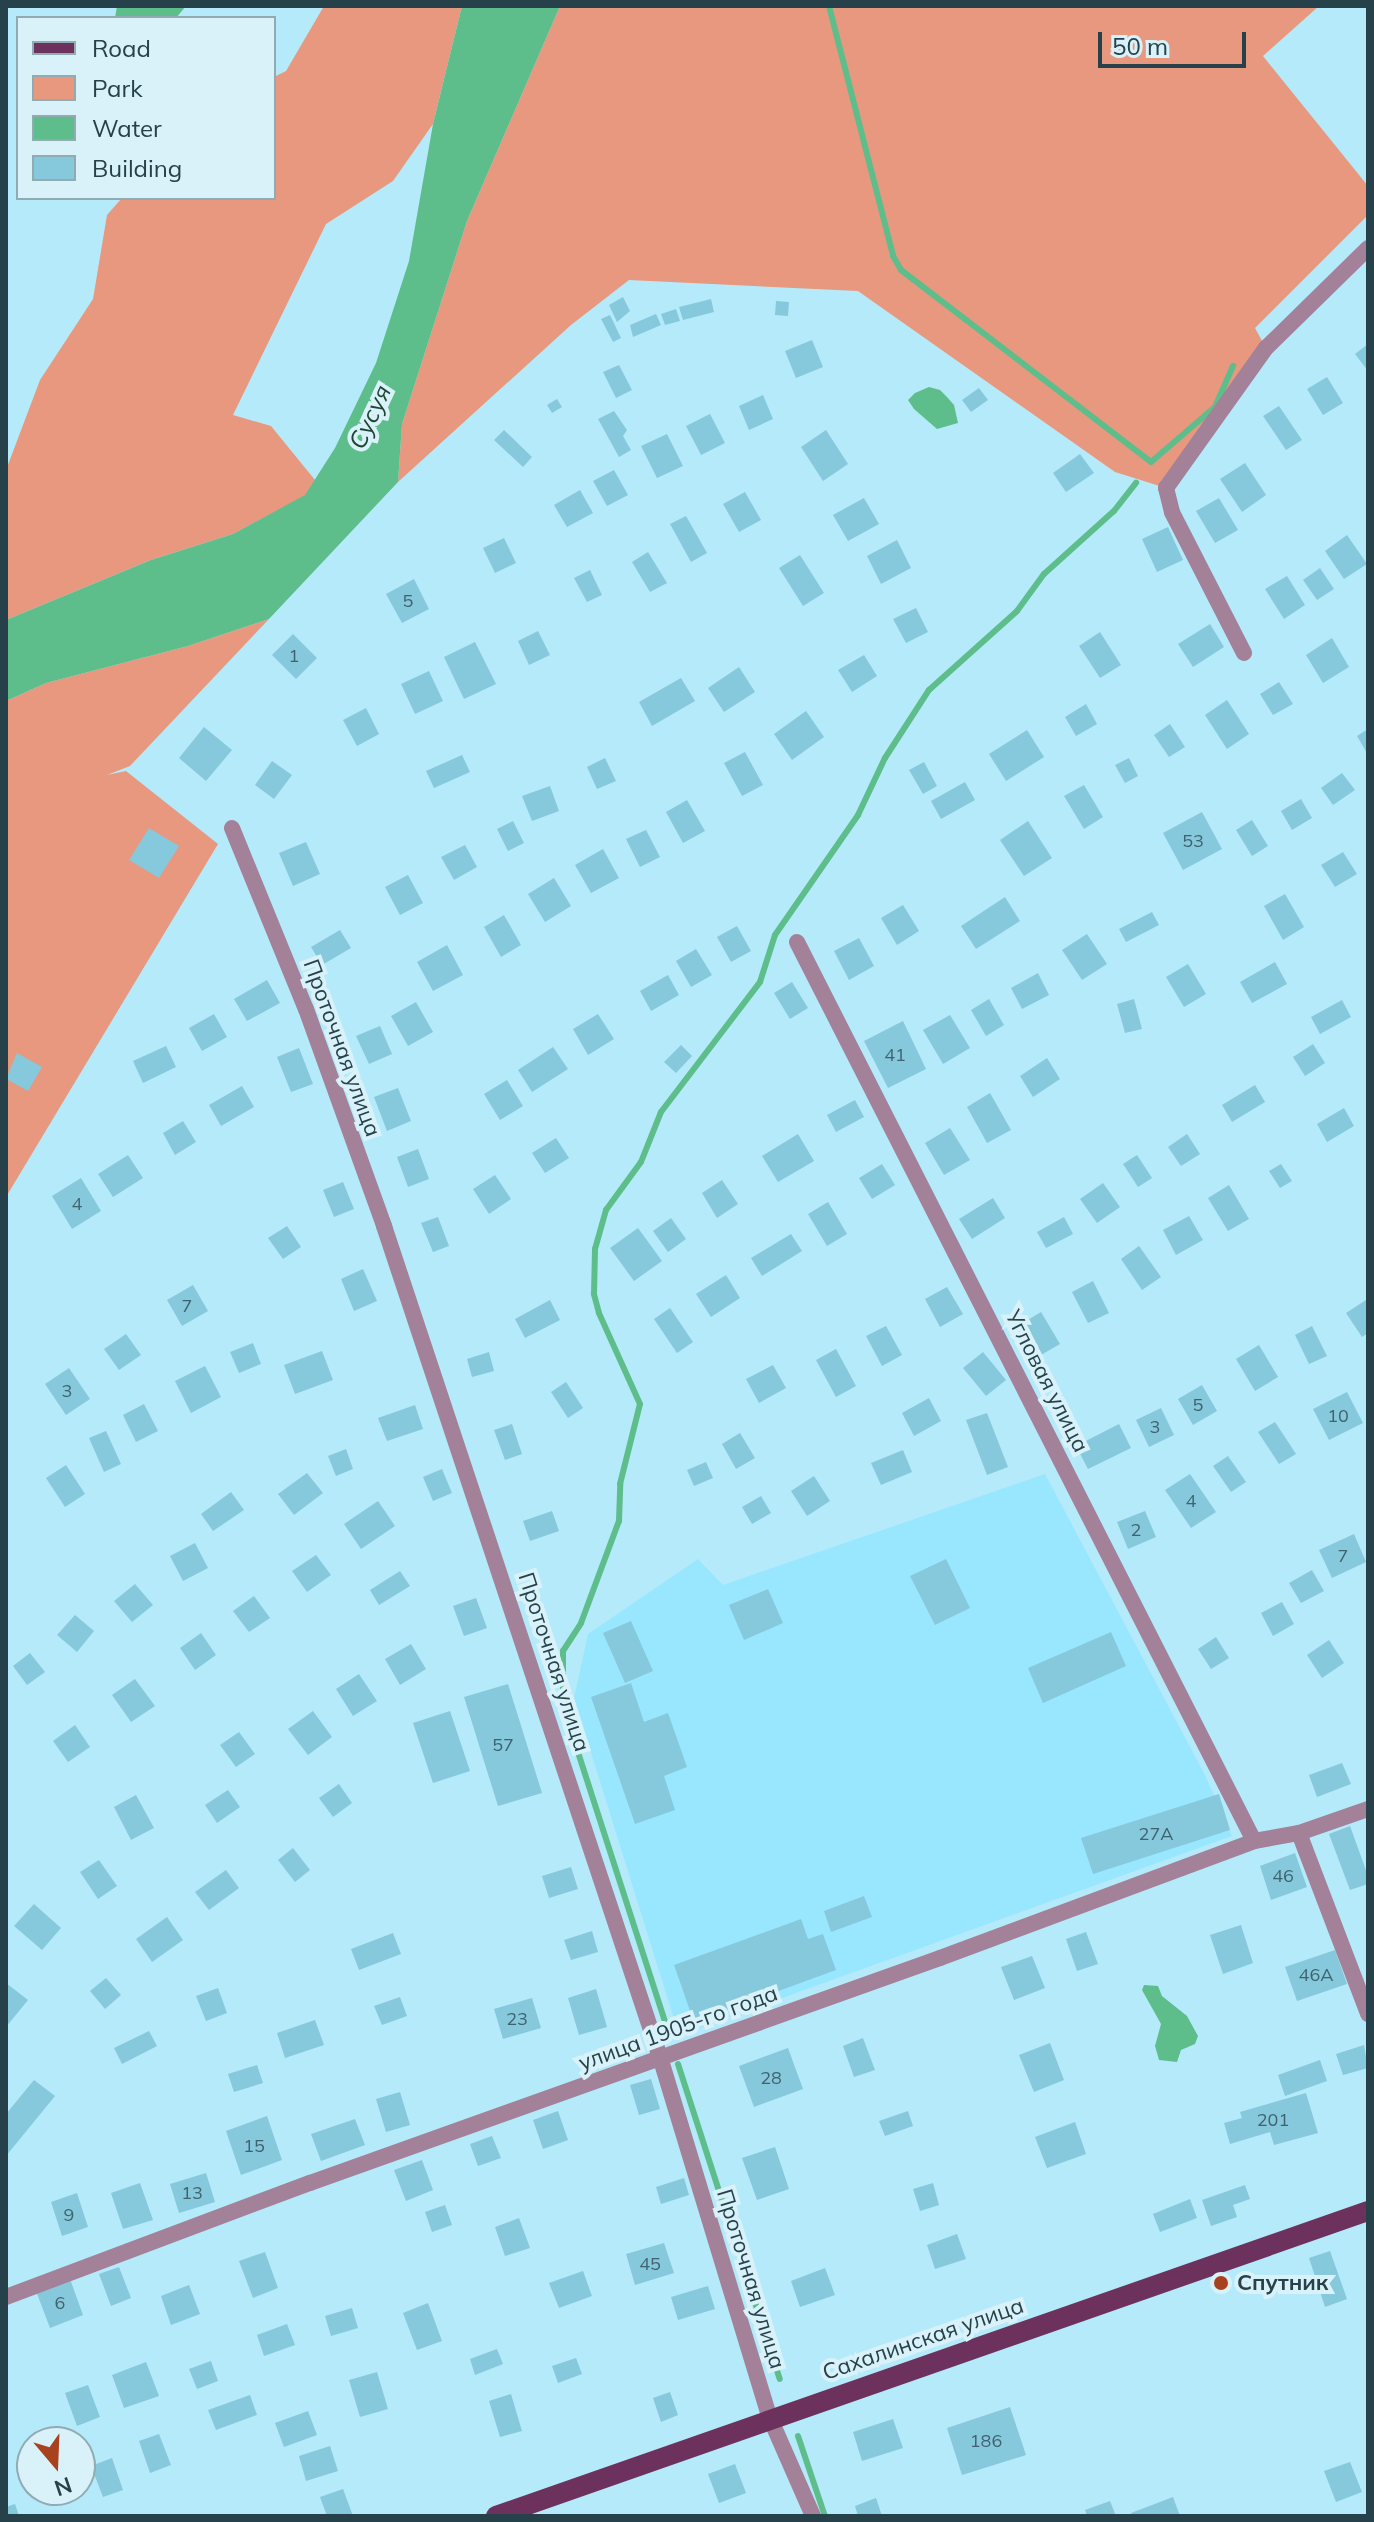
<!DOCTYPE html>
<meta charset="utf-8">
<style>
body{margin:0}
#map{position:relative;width:1374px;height:2522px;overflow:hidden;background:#b5eafa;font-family:Mulish,sans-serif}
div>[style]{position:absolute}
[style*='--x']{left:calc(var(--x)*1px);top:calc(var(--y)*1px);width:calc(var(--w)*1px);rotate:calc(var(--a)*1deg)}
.built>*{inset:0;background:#99e7fe}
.green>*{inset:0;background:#e8987e}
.water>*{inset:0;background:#5ebe8b}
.stream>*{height:6px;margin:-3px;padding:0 3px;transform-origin:3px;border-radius:3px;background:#5ebe8b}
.building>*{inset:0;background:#86c8dc}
.street>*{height:16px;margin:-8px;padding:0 8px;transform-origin:8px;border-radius:8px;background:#a38198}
.primary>*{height:20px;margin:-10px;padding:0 10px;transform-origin:10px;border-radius:10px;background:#6c315c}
.dots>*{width:22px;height:22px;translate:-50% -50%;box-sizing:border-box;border:4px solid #d9f2fa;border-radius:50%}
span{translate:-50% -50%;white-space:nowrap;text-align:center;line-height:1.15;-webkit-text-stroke:8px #d9f2fa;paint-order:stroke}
.number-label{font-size:18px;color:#3e636e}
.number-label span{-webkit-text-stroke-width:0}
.street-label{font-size:22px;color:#264149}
.poi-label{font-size:22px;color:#264149;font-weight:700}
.left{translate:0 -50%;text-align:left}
.water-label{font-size:24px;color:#1d4631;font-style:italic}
.frame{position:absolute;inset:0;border:8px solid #264149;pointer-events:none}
.legend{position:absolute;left:16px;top:16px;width:260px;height:184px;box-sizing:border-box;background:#d9f2fa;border:2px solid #91abb3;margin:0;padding:10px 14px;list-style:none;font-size:24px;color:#264149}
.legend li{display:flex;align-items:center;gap:16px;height:40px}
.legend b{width:40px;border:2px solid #91abb3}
.north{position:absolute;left:16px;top:2426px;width:80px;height:80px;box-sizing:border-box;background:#d9f2fa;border:2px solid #91abb3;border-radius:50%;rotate:161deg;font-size:22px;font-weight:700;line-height:32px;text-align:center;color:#264149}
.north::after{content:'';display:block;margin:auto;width:28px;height:36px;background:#a8411d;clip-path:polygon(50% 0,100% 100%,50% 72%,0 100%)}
.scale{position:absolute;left:1098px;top:32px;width:148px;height:36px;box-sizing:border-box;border:4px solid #264149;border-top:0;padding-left:10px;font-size:24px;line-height:28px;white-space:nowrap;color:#264149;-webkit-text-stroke:6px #d9f2fa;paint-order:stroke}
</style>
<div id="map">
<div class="built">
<i style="clip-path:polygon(1045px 1474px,1205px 1775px,1232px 1836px,679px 2035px,574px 1698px,588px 1634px,698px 1559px,723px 1585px)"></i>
</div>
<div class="green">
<i style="clip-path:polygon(324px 6px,462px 6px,433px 124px,393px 181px,326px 224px,233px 415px,271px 426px,315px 480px,305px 496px,233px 534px,151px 560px,6px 620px,6px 470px,40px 380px,93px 299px,107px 215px,122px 198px,274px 198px,274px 77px,286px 71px)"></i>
<i style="clip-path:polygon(560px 6px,1319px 6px,1263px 56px,1368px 186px,1368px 215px,1255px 328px,1266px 348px,1166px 488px,1115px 472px,858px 291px,629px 280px,571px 325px,398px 482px,402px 424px,467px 221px)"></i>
<i style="clip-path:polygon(269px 619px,130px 766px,107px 775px,126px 771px,218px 844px,6px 1197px,6px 701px,46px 683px,188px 646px)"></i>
</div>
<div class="water">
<i style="clip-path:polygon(117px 6px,186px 6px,176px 18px,115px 18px)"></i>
<i style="clip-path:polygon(462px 6px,560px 6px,467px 221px,402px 424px,398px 482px,269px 619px,188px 646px,46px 683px,6px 701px,6px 620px,151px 560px,233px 534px,305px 495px,335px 448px,376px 363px,409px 261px,433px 124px)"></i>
<i style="clip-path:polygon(929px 387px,940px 390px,947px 397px,954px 405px,958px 423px,937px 429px,914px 409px,908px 400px,915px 393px)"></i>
<i style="clip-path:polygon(1144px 1985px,1158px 1986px,1162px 1996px,1187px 2016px,1198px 2036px,1195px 2044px,1181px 2050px,1177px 2062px,1159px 2060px,1155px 2046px,1161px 2024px,1142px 1990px)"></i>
</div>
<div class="stream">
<i style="--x:829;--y:6;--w:258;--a:75.6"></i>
<i style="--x:893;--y:256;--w:16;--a:60"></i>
<i style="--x:901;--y:270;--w:315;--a:37.5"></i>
<i style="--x:1151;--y:462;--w:84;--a:-40.7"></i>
<i style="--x:1215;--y:407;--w:45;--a:-66.3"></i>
<i style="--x:669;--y:2034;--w:346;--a:-107.9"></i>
<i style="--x:563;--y:1705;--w:54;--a:-90"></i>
<i style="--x:563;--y:1651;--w:33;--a:-57"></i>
<i style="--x:581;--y:1623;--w:109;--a:-69.6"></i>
<i style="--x:619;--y:1521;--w:37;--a:-88"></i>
<i style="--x:620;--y:1484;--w:82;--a:-76"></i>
<i style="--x:640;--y:1404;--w:100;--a:-114.3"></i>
<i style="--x:599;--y:1313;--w:20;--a:-105"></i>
<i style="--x:594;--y:1294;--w:45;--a:-88.7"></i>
<i style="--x:595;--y:1249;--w:41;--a:-74.2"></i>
<i style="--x:606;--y:1210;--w:59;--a:-53.9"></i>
<i style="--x:641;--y:1162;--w:54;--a:-68.2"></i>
<i style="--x:661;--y:1112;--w:163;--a:-52.7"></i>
<i style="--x:760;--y:982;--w:49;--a:-72.3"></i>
<i style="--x:775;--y:935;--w:146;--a:-55.3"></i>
<i style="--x:858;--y:815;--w:63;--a:-64.7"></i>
<i style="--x:885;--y:758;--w:81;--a:-57.1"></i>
<i style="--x:929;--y:690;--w:118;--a:-41.9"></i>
<i style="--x:1017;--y:611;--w:46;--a:-53.9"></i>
<i style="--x:1044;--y:574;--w:94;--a:-42"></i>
<i style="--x:1114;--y:511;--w:36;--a:-52"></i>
<i style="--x:678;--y:2064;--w:331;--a:72.1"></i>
<i style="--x:798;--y:2436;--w:84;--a:71.4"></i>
</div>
<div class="building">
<i style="clip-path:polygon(623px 297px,630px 311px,617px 322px,609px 305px)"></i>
<i style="clip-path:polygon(711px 299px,714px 312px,683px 320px,679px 307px)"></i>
<i style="clip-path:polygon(776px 301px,789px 302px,788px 316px,775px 315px)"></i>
<i style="clip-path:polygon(676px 309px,680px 321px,665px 325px,661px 314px)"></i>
<i style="clip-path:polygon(656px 314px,661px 325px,633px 337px,630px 325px)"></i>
<i style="clip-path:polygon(610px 315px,621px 338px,613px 342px,601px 319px)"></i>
<i style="clip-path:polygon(812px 340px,823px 367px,796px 378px,785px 351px)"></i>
<i style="clip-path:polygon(1368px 344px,1368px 371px,1355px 354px)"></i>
<i style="clip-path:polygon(619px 365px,632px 390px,616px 398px,603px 372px)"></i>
<i style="clip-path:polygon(1327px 377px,1343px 403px,1323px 415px,1307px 389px)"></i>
<i style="clip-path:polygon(979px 388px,988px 400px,971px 412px,962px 400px)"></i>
<i style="clip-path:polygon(763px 395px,773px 419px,749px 430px,739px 406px)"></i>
<i style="clip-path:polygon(557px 399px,562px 407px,552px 413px,547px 405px)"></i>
<i style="clip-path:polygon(1279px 406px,1302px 440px,1286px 450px,1263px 416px)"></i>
<i style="clip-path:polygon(614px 411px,627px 430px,623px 436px,631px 450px,619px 457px,598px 419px)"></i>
<i style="clip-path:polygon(710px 414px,725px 443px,701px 455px,686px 426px)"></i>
<i style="clip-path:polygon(504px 430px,532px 457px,523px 467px,494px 440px)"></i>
<i style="clip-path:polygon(826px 430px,848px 464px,823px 481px,801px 447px)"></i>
<i style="clip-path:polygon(667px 434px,683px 466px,657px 478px,641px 446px)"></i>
<i style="clip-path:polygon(1080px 454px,1094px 473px,1066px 492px,1053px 473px)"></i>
<i style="clip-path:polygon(1245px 463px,1266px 495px,1242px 512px,1220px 479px)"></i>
<i style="clip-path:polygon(614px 470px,628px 495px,607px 506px,593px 481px)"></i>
<i style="clip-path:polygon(580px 490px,593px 513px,567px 527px,554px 505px)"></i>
<i style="clip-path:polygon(745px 492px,761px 520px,739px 532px,723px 504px)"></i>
<i style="clip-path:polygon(864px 498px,879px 524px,848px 541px,833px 515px)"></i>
<i style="clip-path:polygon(1219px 498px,1238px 530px,1215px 543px,1196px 511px)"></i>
<i style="clip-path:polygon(686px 516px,707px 553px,691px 562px,670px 524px)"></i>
<i style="clip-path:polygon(1168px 527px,1183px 560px,1157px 572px,1142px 539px)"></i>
<i style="clip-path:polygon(1347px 535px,1367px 564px,1344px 579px,1325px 551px)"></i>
<i style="clip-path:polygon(504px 538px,516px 563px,495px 573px,483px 548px)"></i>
<i style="clip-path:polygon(897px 540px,911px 568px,881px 584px,867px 556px)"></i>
<i style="clip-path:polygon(648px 552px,667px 583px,650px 592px,632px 562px)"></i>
<i style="clip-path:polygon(800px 555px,824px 593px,803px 606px,779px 568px)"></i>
<i style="clip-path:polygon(1320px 568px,1334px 589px,1317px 600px,1303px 580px)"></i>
<i style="clip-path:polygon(590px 570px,602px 595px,587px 602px,574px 578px)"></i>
<i style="clip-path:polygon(1287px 576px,1305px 605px,1284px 619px,1265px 589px)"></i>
<i style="clip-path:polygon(414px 579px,429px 609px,402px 623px,386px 594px)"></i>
<i style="clip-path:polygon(916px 608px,928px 632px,906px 643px,893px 619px)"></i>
<i style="clip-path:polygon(1210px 624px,1224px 647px,1193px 667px,1178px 644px)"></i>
<i style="clip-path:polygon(538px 631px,550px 655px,529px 665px,518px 641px)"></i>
<i style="clip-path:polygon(1100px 632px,1121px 665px,1100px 678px,1079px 646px)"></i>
<i style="clip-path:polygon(293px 634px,317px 658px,296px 679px,272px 655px)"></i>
<i style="clip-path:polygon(1332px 638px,1349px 667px,1323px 683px,1306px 655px)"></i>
<i style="clip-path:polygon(475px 642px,496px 684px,464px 699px,444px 657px)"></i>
<i style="clip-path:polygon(864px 655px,877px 676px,852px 692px,838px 670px)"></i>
<i style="clip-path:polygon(739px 667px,755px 692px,724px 712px,708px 688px)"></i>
<i style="clip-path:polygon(429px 671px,443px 701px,415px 714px,401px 684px)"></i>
<i style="clip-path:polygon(681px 678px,695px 701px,652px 726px,639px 702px)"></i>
<i style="clip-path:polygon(1279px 682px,1293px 704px,1273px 715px,1260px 694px)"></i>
<i style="clip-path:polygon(1227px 700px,1249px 734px,1227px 749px,1205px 715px)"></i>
<i style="clip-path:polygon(1086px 704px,1097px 724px,1076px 736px,1065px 717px)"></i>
<i style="clip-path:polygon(366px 708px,379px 734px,357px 746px,343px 720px)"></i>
<i style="clip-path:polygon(806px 711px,824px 737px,792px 760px,774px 734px)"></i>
<i style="clip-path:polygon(1170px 724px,1185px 747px,1169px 757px,1154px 735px)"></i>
<i style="clip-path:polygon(204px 727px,232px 750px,206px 781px,179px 758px)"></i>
<i style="clip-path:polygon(1368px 729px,1368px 755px,1357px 736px)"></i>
<i style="clip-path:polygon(1027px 730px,1044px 757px,1006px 781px,989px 754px)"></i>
<i style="clip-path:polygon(745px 752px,763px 785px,742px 796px,724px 763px)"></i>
<i style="clip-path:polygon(462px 755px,470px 772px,434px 788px,426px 771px)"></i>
<i style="clip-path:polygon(605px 758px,616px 781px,597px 789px,587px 767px)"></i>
<i style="clip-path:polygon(1129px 758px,1138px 776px,1125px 783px,1115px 765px)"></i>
<i style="clip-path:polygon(272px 761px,292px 775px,274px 799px,255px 785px)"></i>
<i style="clip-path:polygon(924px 762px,937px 786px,923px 794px,909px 770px)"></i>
<i style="clip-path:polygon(1342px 773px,1355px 790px,1333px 805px,1321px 788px)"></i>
<i style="clip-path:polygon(965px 782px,975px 800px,941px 819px,931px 801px)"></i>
<i style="clip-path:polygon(1084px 785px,1103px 817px,1084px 829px,1064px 796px)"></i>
<i style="clip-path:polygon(550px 786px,559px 811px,532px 821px,522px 796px)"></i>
<i style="clip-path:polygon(1301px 799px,1312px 818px,1292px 830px,1281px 811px)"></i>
<i style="clip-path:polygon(687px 800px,705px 831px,683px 843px,666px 812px)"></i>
<i style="clip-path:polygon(1202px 812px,1222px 849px,1183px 870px,1163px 833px)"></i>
<i style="clip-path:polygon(1252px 820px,1268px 846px,1252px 856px,1236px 830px)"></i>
<i style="clip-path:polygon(513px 821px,524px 843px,508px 851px,497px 829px)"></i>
<i style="clip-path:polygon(1028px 821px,1052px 858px,1024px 876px,1000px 840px)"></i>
<i style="clip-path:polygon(149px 828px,179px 846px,159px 878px,129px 860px)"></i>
<i style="clip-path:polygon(646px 830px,660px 857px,640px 867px,626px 839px)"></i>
<i style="clip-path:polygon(306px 842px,320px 874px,293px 886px,279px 853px)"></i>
<i style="clip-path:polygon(465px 845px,477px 867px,454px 880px,441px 857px)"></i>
<i style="clip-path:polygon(603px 849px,619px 878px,591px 893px,575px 865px)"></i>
<i style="clip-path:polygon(1343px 852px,1357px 874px,1335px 887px,1321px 865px)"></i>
<i style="clip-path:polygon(408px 875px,423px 903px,400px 915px,385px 887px)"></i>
<i style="clip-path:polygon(554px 878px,571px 906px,545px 922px,528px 894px)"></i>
<i style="clip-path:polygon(1285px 894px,1304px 927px,1283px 940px,1264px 906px)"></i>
<i style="clip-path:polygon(1005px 897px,1020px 921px,976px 949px,961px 926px)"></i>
<i style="clip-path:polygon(903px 905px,919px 931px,897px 945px,881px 918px)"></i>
<i style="clip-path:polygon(1152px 912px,1159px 925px,1126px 942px,1119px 929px)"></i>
<i style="clip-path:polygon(504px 915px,521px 945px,501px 957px,484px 927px)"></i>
<i style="clip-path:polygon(737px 926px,751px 951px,731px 962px,717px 937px)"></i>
<i style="clip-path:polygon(340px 930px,351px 948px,322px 965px,311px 947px)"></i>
<i style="clip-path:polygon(1087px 934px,1107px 964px,1082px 980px,1062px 950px)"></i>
<i style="clip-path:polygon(859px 938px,874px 966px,849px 980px,834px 951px)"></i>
<i style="clip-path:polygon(447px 945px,463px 975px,433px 991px,417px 962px)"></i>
<i style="clip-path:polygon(696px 949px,712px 975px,691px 987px,676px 961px)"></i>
<i style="clip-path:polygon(1275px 962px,1287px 984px,1252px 1003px,1240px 982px)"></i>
<i style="clip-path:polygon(1188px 964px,1206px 994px,1184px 1007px,1166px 977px)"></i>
<i style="clip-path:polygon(1038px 973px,1049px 995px,1022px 1009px,1011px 988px)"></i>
<i style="clip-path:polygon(668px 975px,679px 995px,651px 1011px,640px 991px)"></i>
<i style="clip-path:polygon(267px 980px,280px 1003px,247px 1021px,234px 999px)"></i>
<i style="clip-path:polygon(792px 982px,808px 1008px,790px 1019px,774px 993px)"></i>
<i style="clip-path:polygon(989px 999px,1004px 1025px,986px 1036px,971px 1010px)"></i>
<i style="clip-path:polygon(1134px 999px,1142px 1029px,1125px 1033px,1117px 1004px)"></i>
<i style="clip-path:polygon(1342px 1000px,1351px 1017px,1320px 1034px,1311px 1017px)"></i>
<i style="clip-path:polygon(416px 1002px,433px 1032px,408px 1046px,391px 1016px)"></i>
<i style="clip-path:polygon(214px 1014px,227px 1037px,202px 1051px,189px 1028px)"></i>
<i style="clip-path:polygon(598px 1014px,614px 1039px,588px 1055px,573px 1029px)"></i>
<i style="clip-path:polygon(950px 1015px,970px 1048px,943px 1064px,923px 1030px)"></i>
<i style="clip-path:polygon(903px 1021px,926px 1069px,888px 1088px,864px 1041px)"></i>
<i style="clip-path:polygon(380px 1026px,392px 1054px,369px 1064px,356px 1036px)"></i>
<i style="clip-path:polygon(1313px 1044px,1325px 1063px,1305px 1076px,1293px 1057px)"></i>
<i style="clip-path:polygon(681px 1045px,692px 1056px,676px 1073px,664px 1062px)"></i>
<i style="clip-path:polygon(166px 1046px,176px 1067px,143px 1083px,133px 1061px)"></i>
<i style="clip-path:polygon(553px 1047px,568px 1069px,532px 1092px,518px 1070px)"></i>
<i style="clip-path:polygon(299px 1048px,313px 1084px,291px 1092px,277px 1057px)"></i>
<i style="clip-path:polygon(17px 1053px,42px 1067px,28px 1091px,6px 1079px)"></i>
<i style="clip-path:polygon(1047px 1058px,1060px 1079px,1033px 1097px,1020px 1076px)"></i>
<i style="clip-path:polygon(507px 1080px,523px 1106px,500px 1120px,484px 1094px)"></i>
<i style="clip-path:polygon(1255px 1085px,1265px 1102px,1232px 1122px,1222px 1105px)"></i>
<i style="clip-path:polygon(242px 1086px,254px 1107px,221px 1126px,209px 1105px)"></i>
<i style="clip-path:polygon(398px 1088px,411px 1121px,387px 1131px,374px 1097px)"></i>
<i style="clip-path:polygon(990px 1093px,1011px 1130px,987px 1143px,967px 1107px)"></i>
<i style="clip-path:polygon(855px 1100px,864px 1117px,836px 1132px,827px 1115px)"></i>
<i style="clip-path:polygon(1344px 1108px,1354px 1126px,1327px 1142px,1317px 1124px)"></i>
<i style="clip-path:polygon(183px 1121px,196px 1142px,175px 1155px,163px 1133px)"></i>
<i style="clip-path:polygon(950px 1128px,970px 1160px,944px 1175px,925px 1143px)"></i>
<i style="clip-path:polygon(798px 1134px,814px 1161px,778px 1182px,762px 1156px)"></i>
<i style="clip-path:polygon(1187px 1134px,1200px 1154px,1181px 1166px,1168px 1147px)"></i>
<i style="clip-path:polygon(556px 1138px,569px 1158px,545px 1173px,532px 1153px)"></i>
<i style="clip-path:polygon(418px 1149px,429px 1179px,408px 1187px,397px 1157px)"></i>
<i style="clip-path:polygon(128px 1155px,143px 1178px,113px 1197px,98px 1174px)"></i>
<i style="clip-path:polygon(1137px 1155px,1152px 1178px,1138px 1187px,1123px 1164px)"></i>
<i style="clip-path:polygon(882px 1164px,895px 1185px,872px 1199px,859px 1178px)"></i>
<i style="clip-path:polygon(1281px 1164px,1292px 1181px,1280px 1188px,1269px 1171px)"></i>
<i style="clip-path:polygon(495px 1175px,511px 1199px,489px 1214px,473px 1189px)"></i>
<i style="clip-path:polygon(81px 1178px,101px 1211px,72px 1229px,52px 1196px)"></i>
<i style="clip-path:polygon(722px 1180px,738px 1204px,717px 1218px,702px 1193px)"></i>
<i style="clip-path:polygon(343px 1182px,354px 1209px,334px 1217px,323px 1190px)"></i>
<i style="clip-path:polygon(1103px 1183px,1120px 1207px,1097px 1223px,1080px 1199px)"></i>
<i style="clip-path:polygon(1229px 1185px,1249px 1219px,1228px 1231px,1208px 1198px)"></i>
<i style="clip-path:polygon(993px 1198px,1005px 1218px,972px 1239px,959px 1219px)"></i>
<i style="clip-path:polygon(828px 1202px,847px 1234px,827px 1246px,808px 1214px)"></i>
<i style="clip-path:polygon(1189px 1216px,1203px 1240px,1176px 1255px,1163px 1230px)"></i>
<i style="clip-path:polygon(438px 1217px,449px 1246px,433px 1252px,421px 1223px)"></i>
<i style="clip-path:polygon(1064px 1217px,1073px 1234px,1046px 1248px,1037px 1232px)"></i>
<i style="clip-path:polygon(671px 1218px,686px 1239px,668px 1252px,653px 1231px)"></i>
<i style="clip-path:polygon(287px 1226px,301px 1247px,283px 1259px,268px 1238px)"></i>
<i style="clip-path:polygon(638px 1228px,662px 1261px,634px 1281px,610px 1248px)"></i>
<i style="clip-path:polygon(791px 1234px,802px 1251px,762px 1276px,751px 1258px)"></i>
<i style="clip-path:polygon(1139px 1246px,1161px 1277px,1142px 1290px,1121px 1259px)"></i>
<i style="clip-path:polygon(363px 1269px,377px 1301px,354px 1311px,341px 1279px)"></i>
<i style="clip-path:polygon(726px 1275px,740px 1298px,711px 1317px,696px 1294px)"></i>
<i style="clip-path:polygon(1093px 1281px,1109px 1313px,1088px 1323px,1072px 1292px)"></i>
<i style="clip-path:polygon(193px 1285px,208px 1311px,182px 1326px,167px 1300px)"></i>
<i style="clip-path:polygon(947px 1287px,963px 1314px,940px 1327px,925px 1299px)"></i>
<i style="clip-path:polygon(550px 1300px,560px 1320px,525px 1338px,515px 1319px)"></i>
<i style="clip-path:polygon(1366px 1300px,1368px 1333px,1362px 1337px,1346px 1313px)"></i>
<i style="clip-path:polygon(670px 1308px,693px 1342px,677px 1353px,654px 1319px)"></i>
<i style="clip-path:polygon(1041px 1312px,1060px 1344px,1034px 1359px,1016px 1327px)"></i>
<i style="clip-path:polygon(886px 1326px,902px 1355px,882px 1366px,866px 1336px)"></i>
<i style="clip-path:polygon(1312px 1326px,1327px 1356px,1309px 1364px,1295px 1335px)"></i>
<i style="clip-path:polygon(126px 1334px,141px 1355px,119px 1370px,104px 1349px)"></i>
<i style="clip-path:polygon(253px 1343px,261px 1364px,239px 1373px,230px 1352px)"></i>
<i style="clip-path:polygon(1259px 1345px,1278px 1377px,1255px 1391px,1236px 1359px)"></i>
<i style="clip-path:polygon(836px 1349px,856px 1386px,836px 1397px,816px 1360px)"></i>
<i style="clip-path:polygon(322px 1351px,333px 1380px,295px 1394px,284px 1365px)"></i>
<i style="clip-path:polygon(489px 1352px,494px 1371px,472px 1377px,467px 1359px)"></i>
<i style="clip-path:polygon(983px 1352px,1006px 1380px,986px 1396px,963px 1368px)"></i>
<i style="clip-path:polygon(773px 1365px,786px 1388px,759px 1403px,746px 1379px)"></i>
<i style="clip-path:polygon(205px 1366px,221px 1397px,191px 1413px,175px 1381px)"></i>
<i style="clip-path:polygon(69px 1368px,90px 1399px,66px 1415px,45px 1384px)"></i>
<i style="clip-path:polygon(566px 1382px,583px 1408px,568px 1418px,551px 1392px)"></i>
<i style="clip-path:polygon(1202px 1385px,1217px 1411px,1193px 1425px,1178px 1399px)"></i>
<i style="clip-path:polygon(1347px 1392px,1363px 1423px,1329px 1440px,1313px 1409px)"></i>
<i style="clip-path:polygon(929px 1398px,941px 1421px,914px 1436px,902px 1413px)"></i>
<i style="clip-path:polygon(144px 1404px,158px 1431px,136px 1442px,123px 1415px)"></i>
<i style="clip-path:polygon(415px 1405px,423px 1429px,387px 1441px,378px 1418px)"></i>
<i style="clip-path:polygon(1161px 1408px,1174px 1435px,1149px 1447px,1136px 1420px)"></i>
<i style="clip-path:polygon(987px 1413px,1008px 1467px,987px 1475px,966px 1420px)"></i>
<i style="clip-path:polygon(1275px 1422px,1296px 1454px,1279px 1464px,1258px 1432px)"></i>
<i style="clip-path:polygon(512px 1424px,522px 1454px,505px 1460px,494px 1430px)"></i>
<i style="clip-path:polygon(1119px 1424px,1131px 1448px,1088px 1469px,1076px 1446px)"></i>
<i style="clip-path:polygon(106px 1431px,121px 1464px,104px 1472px,89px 1438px)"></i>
<i style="clip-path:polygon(740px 1433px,755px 1458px,736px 1469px,722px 1444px)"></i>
<i style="clip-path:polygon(346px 1449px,353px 1469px,336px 1476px,328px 1456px)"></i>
<i style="clip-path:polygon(903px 1450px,912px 1472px,881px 1485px,871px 1463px)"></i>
<i style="clip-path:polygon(1228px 1456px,1246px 1482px,1231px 1492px,1213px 1466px)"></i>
<i style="clip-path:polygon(706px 1462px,713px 1478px,694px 1486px,687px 1470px)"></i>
<i style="clip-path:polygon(66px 1465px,85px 1494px,65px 1507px,46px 1478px)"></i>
<i style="clip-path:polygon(442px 1469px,452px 1493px,433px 1501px,423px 1477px)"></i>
<i style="clip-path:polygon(307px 1473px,323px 1493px,294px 1515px,278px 1494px)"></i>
<i style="clip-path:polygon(1190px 1474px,1216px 1512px,1191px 1528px,1165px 1490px)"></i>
<i style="clip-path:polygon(814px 1476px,830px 1501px,807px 1516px,791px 1491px)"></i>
<i style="clip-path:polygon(231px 1492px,244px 1510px,213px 1531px,201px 1514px)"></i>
<i style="clip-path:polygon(761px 1496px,771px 1513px,752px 1524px,742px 1507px)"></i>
<i style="clip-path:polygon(378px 1501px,395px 1526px,361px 1549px,344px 1524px)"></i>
<i style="clip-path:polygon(552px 1511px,559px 1531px,530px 1541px,523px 1521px)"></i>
<i style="clip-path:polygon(1145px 1511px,1156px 1537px,1128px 1549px,1117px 1522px)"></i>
<i style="clip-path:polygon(1354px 1534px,1366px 1562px,1332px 1578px,1319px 1550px)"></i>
<i style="clip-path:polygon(195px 1543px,208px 1568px,183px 1581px,170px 1556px)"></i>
<i style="clip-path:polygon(316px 1555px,331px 1575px,307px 1592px,292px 1571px)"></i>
<i style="clip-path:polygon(946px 1559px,970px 1608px,935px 1625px,910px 1576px)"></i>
<i style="clip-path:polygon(1312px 1570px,1324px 1591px,1301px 1603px,1289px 1583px)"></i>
<i style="clip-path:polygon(400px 1571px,410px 1586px,379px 1605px,370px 1590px)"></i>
<i style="clip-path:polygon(135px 1584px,153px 1605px,132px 1622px,114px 1601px)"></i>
<i style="clip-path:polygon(768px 1589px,783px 1623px,744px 1640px,729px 1605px)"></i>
<i style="clip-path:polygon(254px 1596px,270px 1618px,249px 1632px,233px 1611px)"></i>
<i style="clip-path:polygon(476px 1598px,487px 1628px,464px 1636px,453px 1606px)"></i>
<i style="clip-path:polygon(1282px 1602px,1294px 1624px,1273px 1636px,1261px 1613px)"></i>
<i style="clip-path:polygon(75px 1615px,94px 1631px,77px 1652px,57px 1635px)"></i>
<i style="clip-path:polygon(631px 1621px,653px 1671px,625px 1683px,603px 1633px)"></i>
<i style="clip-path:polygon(1111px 1632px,1126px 1666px,1043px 1703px,1028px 1668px)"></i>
<i style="clip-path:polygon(201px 1633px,216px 1655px,195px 1670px,180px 1648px)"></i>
<i style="clip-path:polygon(1216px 1637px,1229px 1658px,1211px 1669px,1198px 1649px)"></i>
<i style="clip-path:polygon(1329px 1640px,1344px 1663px,1322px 1678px,1307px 1655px)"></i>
<i style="clip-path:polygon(411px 1644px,426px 1669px,400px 1685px,385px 1659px)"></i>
<i style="clip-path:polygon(30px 1653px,45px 1672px,27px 1685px,13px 1666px)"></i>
<i style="clip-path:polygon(359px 1674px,377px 1701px,353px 1716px,336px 1689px)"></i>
<i style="clip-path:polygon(135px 1679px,155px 1706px,131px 1722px,112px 1695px)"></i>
<i style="clip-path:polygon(631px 1683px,644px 1722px,668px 1713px,687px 1767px,664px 1776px,675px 1810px,635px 1824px,591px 1697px)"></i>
<i style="clip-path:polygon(508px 1684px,542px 1793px,498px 1806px,464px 1697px)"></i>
<i style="clip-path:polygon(313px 1711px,332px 1737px,308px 1755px,288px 1729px)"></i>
<i style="clip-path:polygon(450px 1711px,470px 1771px,433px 1783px,413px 1723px)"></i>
<i style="clip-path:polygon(75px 1725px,90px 1747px,68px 1762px,53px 1741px)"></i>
<i style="clip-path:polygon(239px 1732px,255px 1754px,236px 1767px,220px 1745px)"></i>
<i style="clip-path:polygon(1342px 1763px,1351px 1784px,1317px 1797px,1309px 1775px)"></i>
<i style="clip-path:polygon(339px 1784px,352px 1803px,333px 1817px,319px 1798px)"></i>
<i style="clip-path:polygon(228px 1790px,240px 1807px,217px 1823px,205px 1805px)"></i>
<i style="clip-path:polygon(1219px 1794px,1230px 1830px,1093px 1874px,1081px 1838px)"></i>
<i style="clip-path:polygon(136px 1795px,154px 1828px,131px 1840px,114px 1807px)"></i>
<i style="clip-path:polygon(1350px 1826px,1368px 1876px,1368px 1884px,1350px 1890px,1329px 1834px)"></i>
<i style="clip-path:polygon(293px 1848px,310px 1870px,295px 1882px,278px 1860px)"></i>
<i style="clip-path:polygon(1295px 1853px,1307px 1887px,1271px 1900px,1260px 1866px)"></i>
<i style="clip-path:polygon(99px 1860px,117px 1886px,98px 1899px,80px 1872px)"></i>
<i style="clip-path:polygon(571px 1867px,578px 1889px,549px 1898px,542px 1876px)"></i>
<i style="clip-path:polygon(226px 1870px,239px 1888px,209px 1910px,195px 1892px)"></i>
<i style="clip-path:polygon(864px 1896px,872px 1917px,831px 1932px,824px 1911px)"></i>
<i style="clip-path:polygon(34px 1904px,61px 1928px,42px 1950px,14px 1926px)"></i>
<i style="clip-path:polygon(167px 1917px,183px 1940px,152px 1962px,136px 1939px)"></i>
<i style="clip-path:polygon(801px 1919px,808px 1939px,823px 1934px,836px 1970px,694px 2022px,674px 1965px)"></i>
<i style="clip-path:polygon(1241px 1925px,1253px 1963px,1223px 1974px,1210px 1935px)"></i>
<i style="clip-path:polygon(592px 1931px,598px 1952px,571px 1960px,564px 1940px)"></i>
<i style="clip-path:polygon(1086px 1932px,1098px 1964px,1077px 1971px,1066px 1939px)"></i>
<i style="clip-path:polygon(393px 1933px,401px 1954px,359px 1970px,351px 1949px)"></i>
<i style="clip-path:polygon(1335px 1950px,1347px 1984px,1297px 2001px,1285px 1967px)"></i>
<i style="clip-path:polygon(1032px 1956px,1045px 1988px,1014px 2000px,1001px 1967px)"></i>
<i style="clip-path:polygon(106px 1978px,121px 1995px,105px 2009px,90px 1991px)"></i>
<i style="clip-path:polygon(6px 1983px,28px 2000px,6px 2027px)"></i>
<i style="clip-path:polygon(218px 1988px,227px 2013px,206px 2021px,196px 1996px)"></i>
<i style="clip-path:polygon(596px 1989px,607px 2027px,579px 2035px,568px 1998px)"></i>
<i style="clip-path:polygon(400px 1997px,407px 2016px,382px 2025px,374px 2006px)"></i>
<i style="clip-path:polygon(532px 1998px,541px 2028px,503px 2039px,494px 2009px)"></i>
<i style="clip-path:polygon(315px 2020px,324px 2045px,285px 2058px,277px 2033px)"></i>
<i style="clip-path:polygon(149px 2031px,157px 2046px,122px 2064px,114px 2048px)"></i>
<i style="clip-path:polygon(863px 2038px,875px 2070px,854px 2077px,843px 2046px)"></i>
<i style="clip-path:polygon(1050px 2043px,1064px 2080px,1034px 2092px,1019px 2055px)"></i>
<i style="clip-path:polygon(1364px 2045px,1368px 2068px,1343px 2075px,1336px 2054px)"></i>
<i style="clip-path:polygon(788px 2048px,803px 2089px,754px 2107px,739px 2066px)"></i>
<i style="clip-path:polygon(1320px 2060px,1327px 2081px,1285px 2096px,1278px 2075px)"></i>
<i style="clip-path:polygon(257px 2065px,263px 2083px,234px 2092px,228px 2074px)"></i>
<i style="clip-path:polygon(651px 2079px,660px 2109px,639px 2115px,630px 2085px)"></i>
<i style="clip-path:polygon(34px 2080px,55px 2096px,6px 2156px,6px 2114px)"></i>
<i style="clip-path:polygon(400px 2092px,410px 2125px,386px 2132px,376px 2099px)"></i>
<i style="clip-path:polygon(1306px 2093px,1318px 2133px,1274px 2145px,1270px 2132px,1230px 2144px,1224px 2123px,1242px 2118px,1240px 2112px)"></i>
<i style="clip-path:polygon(558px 2111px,568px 2140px,543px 2149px,533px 2120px)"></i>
<i style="clip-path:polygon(908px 2111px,913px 2126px,885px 2136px,879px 2121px)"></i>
<i style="clip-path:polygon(267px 2116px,282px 2160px,241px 2175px,226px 2131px)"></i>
<i style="clip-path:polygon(355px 2119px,365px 2145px,321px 2161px,311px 2134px)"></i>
<i style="clip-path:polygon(1075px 2122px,1086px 2154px,1047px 2168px,1035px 2137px)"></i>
<i style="clip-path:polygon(492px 2136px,501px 2158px,478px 2166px,470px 2144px)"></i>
<i style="clip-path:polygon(775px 2147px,789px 2189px,757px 2200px,742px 2158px)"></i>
<i style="clip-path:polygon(422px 2160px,433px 2190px,406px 2201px,394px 2170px)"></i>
<i style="clip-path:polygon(206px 2173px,215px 2202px,179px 2213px,170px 2184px)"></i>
<i style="clip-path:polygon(684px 2178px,689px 2195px,661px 2204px,656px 2187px)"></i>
<i style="clip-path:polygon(140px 2183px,153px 2220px,123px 2229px,111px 2193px)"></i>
<i style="clip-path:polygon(933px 2183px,939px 2205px,920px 2211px,913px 2189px)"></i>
<i style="clip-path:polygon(1245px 2185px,1250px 2199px,1233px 2205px,1237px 2217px,1211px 2226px,1202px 2200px)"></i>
<i style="clip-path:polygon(77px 2193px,88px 2227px,62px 2236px,51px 2202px)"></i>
<i style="clip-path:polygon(1190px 2199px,1197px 2218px,1160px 2232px,1153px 2214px)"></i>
<i style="clip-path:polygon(445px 2205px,452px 2225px,432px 2232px,425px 2212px)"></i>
<i style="clip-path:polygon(519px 2218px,530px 2248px,505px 2256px,495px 2227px)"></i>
<i style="clip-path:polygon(957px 2234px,966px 2259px,935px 2269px,927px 2245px)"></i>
<i style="clip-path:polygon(664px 2243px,674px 2273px,635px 2285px,626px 2254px)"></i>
<i style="clip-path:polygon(1330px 2251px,1347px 2299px,1325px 2307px,1309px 2258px)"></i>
<i style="clip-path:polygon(265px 2252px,278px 2288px,253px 2298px,239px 2261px)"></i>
<i style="clip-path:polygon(119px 2267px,131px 2298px,111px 2306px,99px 2274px)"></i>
<i style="clip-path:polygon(825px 2268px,835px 2295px,800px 2307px,791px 2281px)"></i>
<i style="clip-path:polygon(583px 2271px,592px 2296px,559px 2308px,549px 2283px)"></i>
<i style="clip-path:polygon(70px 2279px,83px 2315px,50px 2328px,36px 2291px)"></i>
<i style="clip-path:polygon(189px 2285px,200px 2314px,171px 2325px,161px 2296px)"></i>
<i style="clip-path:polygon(708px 2286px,715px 2309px,678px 2320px,671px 2297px)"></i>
<i style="clip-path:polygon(428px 2303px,442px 2341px,417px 2350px,403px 2313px)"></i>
<i style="clip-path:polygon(352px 2308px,358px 2328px,331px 2336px,325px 2316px)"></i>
<i style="clip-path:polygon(287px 2324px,295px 2345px,264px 2356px,257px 2335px)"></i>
<i style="clip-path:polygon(497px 2349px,503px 2364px,475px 2375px,470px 2359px)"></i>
<i style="clip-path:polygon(576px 2358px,582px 2374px,558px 2383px,552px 2366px)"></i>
<i style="clip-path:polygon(211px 2361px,218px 2381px,197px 2389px,189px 2369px)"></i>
<i style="clip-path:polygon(146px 2362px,159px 2396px,124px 2408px,112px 2375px)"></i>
<i style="clip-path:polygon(377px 2372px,388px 2409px,360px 2417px,349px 2380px)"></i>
<i style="clip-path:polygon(88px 2385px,100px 2417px,77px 2426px,65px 2393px)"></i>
<i style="clip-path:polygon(670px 2392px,678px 2415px,661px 2422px,653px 2398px)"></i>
<i style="clip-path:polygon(511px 2394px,522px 2431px,500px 2437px,489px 2401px)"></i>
<i style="clip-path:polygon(250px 2395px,257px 2415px,216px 2430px,208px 2410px)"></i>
<i style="clip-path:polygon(1010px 2407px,1026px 2455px,962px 2475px,947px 2428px)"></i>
<i style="clip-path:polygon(308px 2411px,317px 2435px,284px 2447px,275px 2423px)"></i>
<i style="clip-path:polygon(893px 2419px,903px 2448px,862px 2461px,853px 2432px)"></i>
<i style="clip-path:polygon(159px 2434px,171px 2465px,150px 2473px,139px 2441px)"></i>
<i style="clip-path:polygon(330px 2446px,338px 2471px,306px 2481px,299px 2456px)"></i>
<i style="clip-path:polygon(112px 2458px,123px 2490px,103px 2497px,91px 2466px)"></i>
<i style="clip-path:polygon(1350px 2462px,1362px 2492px,1336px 2502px,1324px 2471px)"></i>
<i style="clip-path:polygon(735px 2464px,746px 2493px,719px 2503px,708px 2474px)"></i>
<i style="clip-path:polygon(343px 2489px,353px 2516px,327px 2516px,320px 2497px)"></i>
<i style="clip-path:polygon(1173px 2497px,1180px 2516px,1132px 2516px,1131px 2513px)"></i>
<i style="clip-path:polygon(876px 2498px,882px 2516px,858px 2516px,855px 2506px)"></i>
<i style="clip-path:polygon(1110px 2501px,1116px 2516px,1087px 2516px,1085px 2510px)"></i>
<i style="clip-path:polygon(15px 2504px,19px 2516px,6px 2516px,6px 2507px)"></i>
</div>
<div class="street">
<i style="--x:1244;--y:653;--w:158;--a:-117.1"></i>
<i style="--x:1172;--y:512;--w:25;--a:-104"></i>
<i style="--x:1166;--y:488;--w:172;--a:-54.5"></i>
<i style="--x:1266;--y:348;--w:143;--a:-44.4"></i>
<i style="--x:232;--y:828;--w:196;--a:67.8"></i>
<i style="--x:306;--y:1009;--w:231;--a:70.2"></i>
<i style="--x:384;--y:1226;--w:876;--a:71.63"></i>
<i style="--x:660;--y:2057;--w:377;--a:73.1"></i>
<i style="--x:770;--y:2418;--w:107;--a:66.3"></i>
<i style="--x:797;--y:942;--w:1008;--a:63.05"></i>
<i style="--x:1299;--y:1833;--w:194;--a:69.1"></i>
<i style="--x:6;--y:2297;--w:325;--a:-20.6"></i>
<i style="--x:310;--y:2183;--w:669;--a:-19.65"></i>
<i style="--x:940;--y:1958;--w:335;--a:-20.4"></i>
<i style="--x:1254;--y:1841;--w:46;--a:-10.1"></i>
<i style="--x:1299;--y:1833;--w:73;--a:-19.2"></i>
</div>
<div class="primary">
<i style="--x:496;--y:2516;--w:924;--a:-19.28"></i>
</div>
<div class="dots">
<i style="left:1221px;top:2283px;background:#a8411d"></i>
</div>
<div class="number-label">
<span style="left:408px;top:601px">5</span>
<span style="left:294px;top:656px">1</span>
<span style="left:1193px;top:841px">53</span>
<span style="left:895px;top:1055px">41</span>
<span style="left:77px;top:1204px">4</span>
<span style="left:187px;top:1306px">7</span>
<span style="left:67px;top:1391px">3</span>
<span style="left:1198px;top:1405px">5</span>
<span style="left:1338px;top:1416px">10</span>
<span style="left:1155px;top:1427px">3</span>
<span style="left:1191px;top:1501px">4</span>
<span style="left:1136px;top:1530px">2</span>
<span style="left:1343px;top:1556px">7</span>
<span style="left:503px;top:1745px">57</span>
<span style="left:1156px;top:1834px">27А</span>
<span style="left:1283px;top:1876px">46</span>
<span style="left:1316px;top:1975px">46А</span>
<span style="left:517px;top:2019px">23</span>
<span style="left:771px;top:2078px">28</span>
<span style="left:1273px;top:2120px">201</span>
<span style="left:254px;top:2146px">15</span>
<span style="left:192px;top:2193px">13</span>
<span style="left:69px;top:2215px">9</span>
<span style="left:650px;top:2264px">45</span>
<span style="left:60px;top:2303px">6</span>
<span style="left:986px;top:2441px">186</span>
</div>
<div class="street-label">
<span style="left:342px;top:1048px;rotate:70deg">Проточная улица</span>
<span style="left:1047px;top:1381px;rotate:63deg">Угловая улица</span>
<span style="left:554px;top:1662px;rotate:72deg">Проточная улица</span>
<span style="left:678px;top:2028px;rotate:-20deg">улица 1905-го года</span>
<span style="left:751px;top:2279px;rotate:73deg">Проточная улица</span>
<span style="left:923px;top:2339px;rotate:-19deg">Сахалинская улица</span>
</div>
<div class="poi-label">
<span class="left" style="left:1237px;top:2283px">Спутник</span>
</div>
<div class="water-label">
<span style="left:370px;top:417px;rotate:-65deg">Сусуя</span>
</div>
<div class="frame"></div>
<ul class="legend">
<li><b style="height:10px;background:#6c315c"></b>Road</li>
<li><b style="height:22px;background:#e8987e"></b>Park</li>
<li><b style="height:22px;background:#5ebe8b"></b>Water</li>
<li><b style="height:22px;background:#86c8dc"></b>Building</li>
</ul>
<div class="north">N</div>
<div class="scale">50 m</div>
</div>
